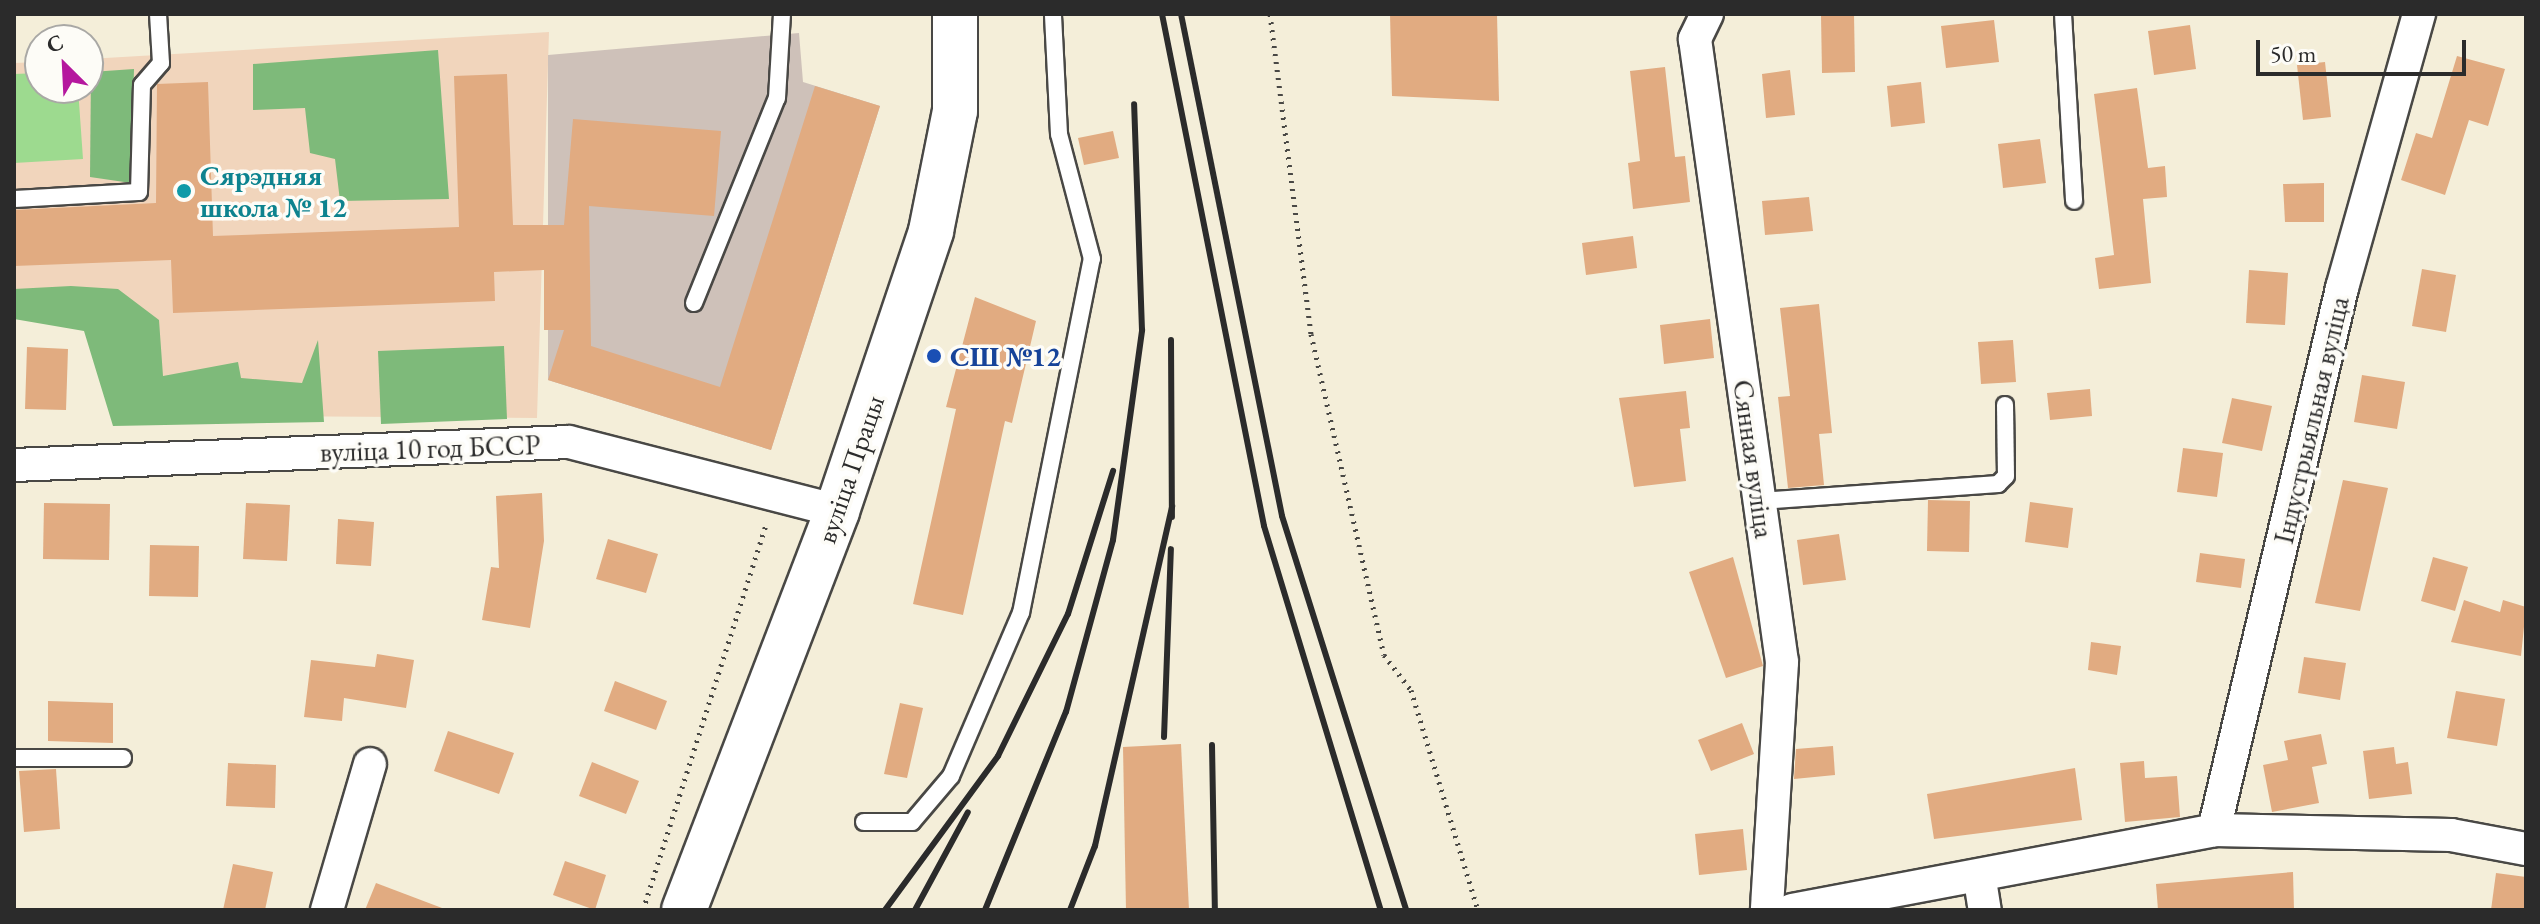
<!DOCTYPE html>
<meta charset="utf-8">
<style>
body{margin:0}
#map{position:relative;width:2540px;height:924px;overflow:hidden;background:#f4eed9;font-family:"EB Garamond",serif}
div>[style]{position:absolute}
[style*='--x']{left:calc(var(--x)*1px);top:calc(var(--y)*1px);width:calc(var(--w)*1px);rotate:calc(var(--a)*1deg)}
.built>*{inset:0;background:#f1d5bc}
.industrial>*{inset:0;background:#cec1b9}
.green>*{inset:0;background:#9dda8f}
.forest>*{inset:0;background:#7eba7a}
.building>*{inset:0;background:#e1ab81}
.path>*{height:5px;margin-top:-2.5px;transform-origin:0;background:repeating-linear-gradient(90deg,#494845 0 2px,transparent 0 8px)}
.roads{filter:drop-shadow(2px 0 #494845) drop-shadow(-2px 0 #494845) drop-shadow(0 2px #494845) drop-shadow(0 -2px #494845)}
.lane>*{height:16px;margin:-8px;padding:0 8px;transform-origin:8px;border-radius:8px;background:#fff}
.street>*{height:32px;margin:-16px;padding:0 16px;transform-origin:16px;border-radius:16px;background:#fff}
.secondary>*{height:44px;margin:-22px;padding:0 22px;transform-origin:22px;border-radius:22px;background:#fff}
.rail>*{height:6px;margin:-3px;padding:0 3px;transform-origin:3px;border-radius:3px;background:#2b2b2b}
.dots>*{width:22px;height:22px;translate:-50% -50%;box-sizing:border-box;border:4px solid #fdfcf7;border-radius:50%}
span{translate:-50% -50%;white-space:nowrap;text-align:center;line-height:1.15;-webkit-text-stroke:7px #fdfcf7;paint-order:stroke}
.culture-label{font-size:28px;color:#0d838f;font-weight:700}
.left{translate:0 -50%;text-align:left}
.transit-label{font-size:28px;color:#164399;font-weight:700}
.street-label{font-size:28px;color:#2b2b2b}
.frame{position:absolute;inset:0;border:16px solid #2b2b2b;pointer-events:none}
.north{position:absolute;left:24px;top:24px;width:80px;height:80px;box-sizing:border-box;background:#fdfcf7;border:2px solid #a9a8a5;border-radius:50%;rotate:336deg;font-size:22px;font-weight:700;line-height:32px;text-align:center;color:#2b2b2b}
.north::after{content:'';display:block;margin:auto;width:28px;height:36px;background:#b5179e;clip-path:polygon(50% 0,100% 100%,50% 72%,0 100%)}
.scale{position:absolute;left:2256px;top:40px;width:210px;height:36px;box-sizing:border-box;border:4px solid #2b2b2b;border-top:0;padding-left:10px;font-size:24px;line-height:28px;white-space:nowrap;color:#2b2b2b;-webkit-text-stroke:6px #fdfcf7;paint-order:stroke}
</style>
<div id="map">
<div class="built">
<i style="clip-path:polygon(549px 32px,537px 418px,137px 415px,128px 309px,14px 311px,14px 63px,40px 62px,40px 88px,88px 88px,88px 59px)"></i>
</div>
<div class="industrial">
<i style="clip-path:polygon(799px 33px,803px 82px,880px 106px,771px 450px,548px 380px,548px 55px)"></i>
</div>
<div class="green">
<i style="clip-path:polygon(40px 73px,40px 88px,78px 88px,83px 159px,14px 163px,14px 74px)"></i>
</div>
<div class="forest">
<i style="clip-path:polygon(438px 50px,449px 199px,340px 201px,335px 159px,310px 153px,305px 108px,253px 110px,253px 64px)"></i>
<i style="clip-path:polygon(134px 69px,131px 183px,90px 177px,91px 72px)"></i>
<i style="clip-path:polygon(71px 286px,118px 289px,159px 320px,163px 376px,238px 362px,241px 378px,302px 383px,318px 340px,324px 422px,113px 426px,84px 331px,14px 319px,14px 289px)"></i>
<i style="clip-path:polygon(504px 346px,507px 419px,381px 424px,378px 351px)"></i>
</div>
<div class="building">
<i style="clip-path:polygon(1390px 14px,1497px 14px,1499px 101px,1392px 96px)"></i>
<i style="clip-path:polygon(1854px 14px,1855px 72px,1822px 73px,1821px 15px)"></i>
<i style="clip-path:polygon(1994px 20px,1999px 62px,1946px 68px,1941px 26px)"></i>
<i style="clip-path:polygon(2190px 25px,2196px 69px,2154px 75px,2148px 31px)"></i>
<i style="clip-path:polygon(2457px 56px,2505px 69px,2488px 126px,2469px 120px,2445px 195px,2401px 180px,2416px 133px,2432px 138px)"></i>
<i style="clip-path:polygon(2325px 62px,2331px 117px,2303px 120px,2297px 65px)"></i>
<i style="clip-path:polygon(1665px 67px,1675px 157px,1685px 156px,1690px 202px,1633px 209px,1628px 163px,1640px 161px,1630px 71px)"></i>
<i style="clip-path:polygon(1790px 70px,1795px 115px,1766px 118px,1762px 74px)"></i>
<i style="clip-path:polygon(507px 74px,513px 225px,564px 225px,573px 119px,721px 131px,714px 216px,589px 206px,591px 346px,720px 387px,815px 86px,880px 106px,771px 450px,548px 380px,564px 330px,544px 330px,544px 270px,494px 272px,495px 301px,173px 313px,171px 260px,14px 266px,14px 210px,156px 203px,157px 84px,208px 82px,213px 236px,459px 227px,454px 76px)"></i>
<i style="clip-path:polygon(1921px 82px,1925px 123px,1891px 127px,1887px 86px)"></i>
<i style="clip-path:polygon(2137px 88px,2148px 168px,2165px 166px,2167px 197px,2143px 199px,2151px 283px,2099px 289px,2095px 258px,2114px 255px,2094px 94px)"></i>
<i style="clip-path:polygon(1113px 131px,1119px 158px,1084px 165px,1078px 138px)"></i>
<i style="clip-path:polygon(2040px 139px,2046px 183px,2003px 188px,1998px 144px)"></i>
<i style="clip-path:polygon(2324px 183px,2324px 222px,2285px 222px,2283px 184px)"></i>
<i style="clip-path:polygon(1809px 197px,1813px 231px,1765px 235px,1762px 201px)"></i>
<i style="clip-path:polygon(1633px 236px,1637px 268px,1586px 275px,1582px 243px)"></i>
<i style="clip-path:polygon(2422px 269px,2456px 275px,2446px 332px,2412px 326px)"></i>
<i style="clip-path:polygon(2249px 270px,2288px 273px,2285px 325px,2246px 323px)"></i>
<i style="clip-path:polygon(975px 297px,1036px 321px,1012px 423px,1005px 421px,963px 615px,913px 604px,956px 409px,946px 407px)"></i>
<i style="clip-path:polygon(1819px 304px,1832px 433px,1819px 434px,1824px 485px,1788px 488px,1778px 397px,1790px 396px,1780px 308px)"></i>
<i style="clip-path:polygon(1710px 319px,1714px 358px,1664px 364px,1660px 325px)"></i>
<i style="clip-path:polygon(2013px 340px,2016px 382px,1981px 384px,1978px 342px)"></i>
<i style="clip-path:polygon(27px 347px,68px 349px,66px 410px,25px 409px)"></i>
<i style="clip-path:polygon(2362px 375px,2405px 382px,2397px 429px,2354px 422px)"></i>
<i style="clip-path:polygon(2090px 389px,2092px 416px,2050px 420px,2047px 393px)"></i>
<i style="clip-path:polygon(1686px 391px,1690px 428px,1680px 429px,1686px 481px,1634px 487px,1619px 398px)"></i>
<i style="clip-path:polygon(2232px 398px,2272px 406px,2262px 451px,2222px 443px)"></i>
<i style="clip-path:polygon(2183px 448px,2223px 453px,2217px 497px,2177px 492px)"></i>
<i style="clip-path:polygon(2343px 480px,2388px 488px,2360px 611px,2315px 603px)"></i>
<i style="clip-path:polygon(542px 493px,544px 541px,530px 628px,482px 620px,491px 567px,499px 568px,496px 496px)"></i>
<i style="clip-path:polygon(1928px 500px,1970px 501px,1969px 552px,1927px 551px)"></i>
<i style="clip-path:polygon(2030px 502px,2073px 508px,2068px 548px,2025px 542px)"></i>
<i style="clip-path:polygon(44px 503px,110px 504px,109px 560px,43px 559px)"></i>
<i style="clip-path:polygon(246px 503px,290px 505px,287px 561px,243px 559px)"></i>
<i style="clip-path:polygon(338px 519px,374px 522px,371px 566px,336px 564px)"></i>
<i style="clip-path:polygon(1839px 534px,1846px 580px,1803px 585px,1797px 540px)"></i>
<i style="clip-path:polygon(608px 539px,658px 554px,646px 593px,596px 579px)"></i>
<i style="clip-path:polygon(150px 545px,199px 546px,198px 597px,149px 596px)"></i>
<i style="clip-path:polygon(2200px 553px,2245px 559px,2241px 588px,2196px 582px)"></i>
<i style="clip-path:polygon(1733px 557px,1763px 666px,1726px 678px,1689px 572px)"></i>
<i style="clip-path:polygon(2433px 557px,2468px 567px,2455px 611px,2421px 601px)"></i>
<i style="clip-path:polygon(2464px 600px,2500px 612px,2503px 600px,2526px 607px,2521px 656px,2451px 642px)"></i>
<i style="clip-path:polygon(2091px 642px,2121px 646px,2117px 675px,2088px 670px)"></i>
<i style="clip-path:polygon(377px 654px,414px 660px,406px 708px,344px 698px,342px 721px,304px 717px,311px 660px,375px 667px)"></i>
<i style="clip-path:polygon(2304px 657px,2346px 663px,2340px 700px,2298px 693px)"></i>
<i style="clip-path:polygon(615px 681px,667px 701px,656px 730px,604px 711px)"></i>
<i style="clip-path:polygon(2456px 691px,2505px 699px,2497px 746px,2447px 738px)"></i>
<i style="clip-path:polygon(48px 701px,113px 703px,113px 743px,48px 741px)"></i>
<i style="clip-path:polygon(900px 703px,923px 708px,907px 778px,884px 774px)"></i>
<i style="clip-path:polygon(1742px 723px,1754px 754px,1711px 771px,1698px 740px)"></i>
<i style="clip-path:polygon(448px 731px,514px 753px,499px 794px,434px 771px)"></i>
<i style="clip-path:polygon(2321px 734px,2327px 764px,2312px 767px,2319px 803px,2272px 812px,2263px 765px,2288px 760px,2284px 741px)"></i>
<i style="clip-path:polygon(1181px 744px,1189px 910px,1126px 910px,1123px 747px)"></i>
<i style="clip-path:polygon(1833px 746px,1835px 775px,1794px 779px,1796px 749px)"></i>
<i style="clip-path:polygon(2394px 747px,2396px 764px,2408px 762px,2412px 794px,2369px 799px,2363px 751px)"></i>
<i style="clip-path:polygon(2144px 761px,2145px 778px,2177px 776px,2180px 817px,2125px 822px,2120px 763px)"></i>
<i style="clip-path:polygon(592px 762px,639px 781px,626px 814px,579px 796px)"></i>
<i style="clip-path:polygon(228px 763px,276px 765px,275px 808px,226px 806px)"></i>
<i style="clip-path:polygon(2075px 768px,2082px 820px,1934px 839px,1927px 794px)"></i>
<i style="clip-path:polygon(56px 769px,60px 829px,24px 832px,19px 771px)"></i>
<i style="clip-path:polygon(1743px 829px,1747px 870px,1699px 875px,1695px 834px)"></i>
<i style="clip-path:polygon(565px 861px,606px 875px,595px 910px,553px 895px)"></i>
<i style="clip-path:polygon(233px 864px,273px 872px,265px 910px,223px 910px)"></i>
<i style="clip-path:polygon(2293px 872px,2294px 910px,2158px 910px,2156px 884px)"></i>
<i style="clip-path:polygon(2496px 873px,2526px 877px,2526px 910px,2491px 910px)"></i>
<i style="clip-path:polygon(376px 883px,442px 908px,442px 910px,365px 910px)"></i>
</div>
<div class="path">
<i style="--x:1270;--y:14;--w:323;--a:82.7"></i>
<i style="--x:1311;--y:334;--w:329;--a:77.2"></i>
<i style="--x:1384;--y:655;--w:44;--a:52.4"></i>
<i style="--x:1411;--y:690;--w:230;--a:73.1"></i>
<i style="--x:643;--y:910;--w:407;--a:-72.3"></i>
</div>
<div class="roads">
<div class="lane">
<i style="--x:2063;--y:14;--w:187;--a:86.6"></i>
<i style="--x:14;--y:199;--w:125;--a:-3.2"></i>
<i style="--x:139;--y:192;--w:107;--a:-88.4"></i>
<i style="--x:142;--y:85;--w:29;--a:-49"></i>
<i style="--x:161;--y:63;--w:49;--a:-93.5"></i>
<i style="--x:694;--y:303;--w:221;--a:-68"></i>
<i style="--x:777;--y:98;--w:84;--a:-86.6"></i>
<i style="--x:1760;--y:501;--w:239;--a:-4.1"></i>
<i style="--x:1998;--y:484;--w:11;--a:-45"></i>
<i style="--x:2006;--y:476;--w:71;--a:-90.8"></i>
<i style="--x:14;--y:758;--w:109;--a:0"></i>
<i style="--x:864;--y:822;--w:48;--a:0"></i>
<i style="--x:912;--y:822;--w:60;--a:-49.7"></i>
<i style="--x:951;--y:776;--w:177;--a:-66.8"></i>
<i style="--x:1021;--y:613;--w:361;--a:-78.7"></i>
<i style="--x:1092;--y:259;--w:129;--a:-104.8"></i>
<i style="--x:1059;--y:134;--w:120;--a:-92.9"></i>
</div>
<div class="street">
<i style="--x:1707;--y:14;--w:28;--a:116"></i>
<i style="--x:1695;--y:39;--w:629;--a:82.05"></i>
<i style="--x:1782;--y:662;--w:248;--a:93.5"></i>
<i style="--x:14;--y:465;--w:555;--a:-2.37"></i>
<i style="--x:569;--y:442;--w:277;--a:14.4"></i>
<i style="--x:2214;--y:830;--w:557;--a:-76.71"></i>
<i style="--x:2342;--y:288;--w:285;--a:-74.3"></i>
<i style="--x:1980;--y:880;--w:30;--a:81"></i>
<i style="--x:327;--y:910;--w:152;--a:-73.6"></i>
<i style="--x:1792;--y:910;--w:430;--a:-10.7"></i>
<i style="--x:2214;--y:830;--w:237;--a:1.2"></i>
<i style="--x:2451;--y:835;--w:76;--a:10.6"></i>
</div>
<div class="secondary">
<i style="--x:684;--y:910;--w:427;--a:-69"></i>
<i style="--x:837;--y:511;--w:295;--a:-71.4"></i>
<i style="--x:931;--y:231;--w:122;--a:-78.7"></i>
<i style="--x:955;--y:111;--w:97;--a:-90"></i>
</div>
</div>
<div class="rail">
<i style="--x:1162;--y:14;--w:522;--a:78.73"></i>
<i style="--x:1264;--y:526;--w:401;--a:73.1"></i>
<i style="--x:1181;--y:14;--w:512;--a:78.62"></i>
<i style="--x:1282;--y:516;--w:413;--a:72.5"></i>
<i style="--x:1171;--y:340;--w:177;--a:89.7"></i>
<i style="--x:1164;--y:737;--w:188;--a:-87.9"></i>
<i style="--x:1212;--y:745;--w:165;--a:89"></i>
<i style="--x:885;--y:910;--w:191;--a:-53.7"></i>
<i style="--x:998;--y:756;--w:158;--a:-63.8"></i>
<i style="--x:1068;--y:614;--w:150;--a:-72.5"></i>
<i style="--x:915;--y:910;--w:111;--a:-61.6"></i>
<i style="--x:985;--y:910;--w:214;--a:-67.8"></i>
<i style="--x:1066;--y:712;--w:178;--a:-74.7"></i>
<i style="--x:1113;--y:540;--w:212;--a:-82.1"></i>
<i style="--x:1142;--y:330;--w:226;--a:-92"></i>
<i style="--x:1070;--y:910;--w:69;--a:-68.7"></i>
<i style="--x:1095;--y:846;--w:348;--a:-77.2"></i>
</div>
<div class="dots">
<i style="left:184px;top:191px;background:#0f9aa8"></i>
<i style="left:934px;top:356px;background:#1a4fb4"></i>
</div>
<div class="culture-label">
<span class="left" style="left:200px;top:191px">Сярэдняя<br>школа № 12</span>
</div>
<div class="transit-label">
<span class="left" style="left:950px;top:356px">СШ №12</span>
</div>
<div class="street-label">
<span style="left:2311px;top:420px;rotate:-77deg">Індустрыяльная вуліца</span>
<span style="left:430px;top:448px;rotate:-2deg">вуліца 10 год БССР</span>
<span style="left:1754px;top:459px;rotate:82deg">Сянная вуліца</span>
<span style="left:850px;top:469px;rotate:-71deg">вуліца Працы</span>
</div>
<div class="frame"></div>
<div class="north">С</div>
<div class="scale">50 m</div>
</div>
